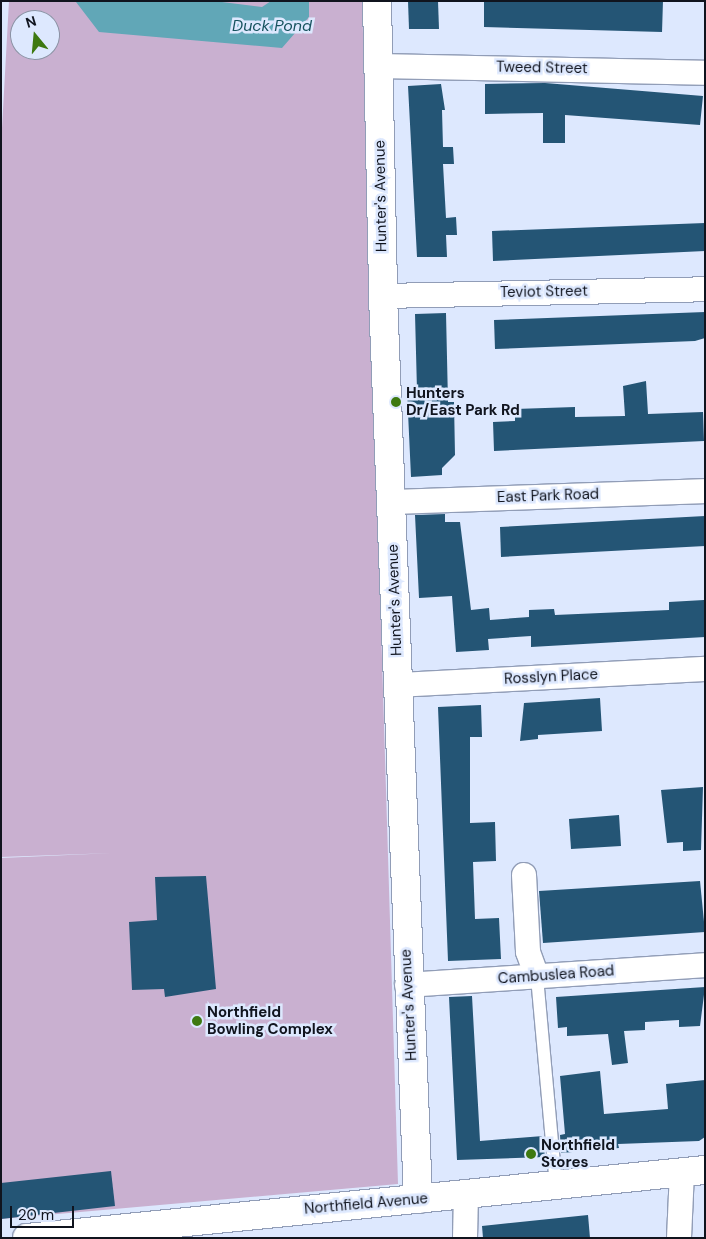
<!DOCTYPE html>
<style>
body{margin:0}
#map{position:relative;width:706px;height:1239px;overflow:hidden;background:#dde8fe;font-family:"DM Sans",sans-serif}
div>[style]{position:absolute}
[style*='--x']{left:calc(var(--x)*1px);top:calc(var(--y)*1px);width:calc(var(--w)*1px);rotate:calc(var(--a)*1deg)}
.green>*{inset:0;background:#c9b0d0}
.water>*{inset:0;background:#61a7b7}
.building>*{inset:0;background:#245575}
.roads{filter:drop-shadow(1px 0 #919db7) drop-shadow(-1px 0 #919db7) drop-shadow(0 1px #919db7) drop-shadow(0 -1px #919db7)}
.lane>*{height:12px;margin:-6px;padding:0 6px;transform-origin:6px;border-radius:6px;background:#fff}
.street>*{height:24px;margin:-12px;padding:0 12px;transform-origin:12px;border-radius:12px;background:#fff}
.secondary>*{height:28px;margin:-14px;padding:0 14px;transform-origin:14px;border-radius:14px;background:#fff}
.dots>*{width:14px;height:14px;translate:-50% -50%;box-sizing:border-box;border:2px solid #dde8fe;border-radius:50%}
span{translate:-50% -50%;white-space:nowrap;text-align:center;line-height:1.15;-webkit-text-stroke:5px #dde8fe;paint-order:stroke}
.street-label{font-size:15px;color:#10141e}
.poi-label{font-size:15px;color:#10141e;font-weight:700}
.left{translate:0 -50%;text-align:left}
.water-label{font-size:16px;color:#16525e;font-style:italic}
.frame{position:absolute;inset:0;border:2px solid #10141e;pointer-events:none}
.north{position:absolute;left:10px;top:10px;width:50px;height:50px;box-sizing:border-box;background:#dde8fe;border:1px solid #8b93a4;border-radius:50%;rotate:343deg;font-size:14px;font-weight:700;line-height:20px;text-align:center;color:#10141e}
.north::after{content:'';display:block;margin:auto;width:18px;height:22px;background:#3e7911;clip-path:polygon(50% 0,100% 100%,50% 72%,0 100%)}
.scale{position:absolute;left:10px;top:1206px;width:64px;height:22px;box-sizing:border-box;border:2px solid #10141e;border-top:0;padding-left:6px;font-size:15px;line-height:18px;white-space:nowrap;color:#10141e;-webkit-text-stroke:4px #dde8fe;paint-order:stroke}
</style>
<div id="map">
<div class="green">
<i style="clip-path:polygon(evenodd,9px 1px,362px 1px,398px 1184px,1px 1219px,1px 858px,113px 853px,1px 857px,1px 146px,9px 1px,20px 20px,50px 20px,50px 50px,20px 50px,20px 20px)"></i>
</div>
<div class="water">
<i style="clip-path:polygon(214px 1px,262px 7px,271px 1px,309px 1px,309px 17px,282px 48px,99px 32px,76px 2px)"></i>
</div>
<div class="building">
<i style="clip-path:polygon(408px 1px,438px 1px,439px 29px,409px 29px)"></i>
<i style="clip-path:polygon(484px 1px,663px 1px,662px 32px,484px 27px)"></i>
<i style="clip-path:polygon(545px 83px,703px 96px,700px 125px,565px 115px,565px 143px,543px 143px,543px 113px,485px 114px,485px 84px)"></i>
<i style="clip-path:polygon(441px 84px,445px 110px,442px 110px,443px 147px,453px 147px,454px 164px,443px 164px,446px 218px,456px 217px,457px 235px,446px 235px,447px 257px,417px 257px,408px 86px)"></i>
<i style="clip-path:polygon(705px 223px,705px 251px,493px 261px,492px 231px)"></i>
<i style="clip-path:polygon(705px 312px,705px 338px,695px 341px,495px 349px,494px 320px)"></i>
<i style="clip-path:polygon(446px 313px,448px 402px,454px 402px,455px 455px,442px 468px,442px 475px,411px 477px,407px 391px,417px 391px,415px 314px)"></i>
<i style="clip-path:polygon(646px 381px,648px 414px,703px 412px,704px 441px,494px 451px,493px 422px,515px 421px,515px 409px,575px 407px,575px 417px,625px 416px,623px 386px)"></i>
<i style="clip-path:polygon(445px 514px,445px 522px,460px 522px,471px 610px,489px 608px,490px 620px,529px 617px,529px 610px,554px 609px,555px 615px,669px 610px,669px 602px,704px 600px,705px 637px,531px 647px,531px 636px,488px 639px,489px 650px,456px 652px,452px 596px,419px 598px,415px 515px)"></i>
<i style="clip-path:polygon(705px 516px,705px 546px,501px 557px,500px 527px)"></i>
<i style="clip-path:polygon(600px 698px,602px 731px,538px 735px,538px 739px,520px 741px,524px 703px)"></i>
<i style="clip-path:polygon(481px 705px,482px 737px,470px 737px,470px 823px,495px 822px,496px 861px,473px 862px,475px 919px,499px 918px,501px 959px,448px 961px,438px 707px)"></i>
<i style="clip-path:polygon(703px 787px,701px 850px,683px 851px,683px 842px,667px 843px,661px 790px)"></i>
<i style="clip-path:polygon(619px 815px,621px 846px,571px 849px,569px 819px)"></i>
<i style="clip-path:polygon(206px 876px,216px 989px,165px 997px,164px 989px,132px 990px,129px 922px,157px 920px,155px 877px)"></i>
<i style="clip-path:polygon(700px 881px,705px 932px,543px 943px,539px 891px)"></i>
<i style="clip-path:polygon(705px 987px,700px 1026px,679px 1027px,679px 1020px,645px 1022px,645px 1030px,624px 1031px,628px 1063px,612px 1065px,608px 1034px,567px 1036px,567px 1027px,558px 1028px,556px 997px)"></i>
<i style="clip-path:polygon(472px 996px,480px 1141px,543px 1136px,545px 1157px,457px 1160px,449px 997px)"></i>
<i style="clip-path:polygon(600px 1071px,604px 1114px,668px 1109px,666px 1084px,705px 1080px,705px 1137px,699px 1141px,618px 1144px,619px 1148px,561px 1153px,560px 1135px,565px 1134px,560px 1076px)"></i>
<i style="clip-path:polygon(111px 1171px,115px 1206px,1px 1219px,1px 1183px)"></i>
<i style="clip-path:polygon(588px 1215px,590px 1238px,483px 1238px,482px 1226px)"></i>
</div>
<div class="roads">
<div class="lane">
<i style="--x:537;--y:977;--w:208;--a:84.8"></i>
</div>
<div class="street">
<i style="--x:379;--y:66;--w:326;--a:1.2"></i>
<i style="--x:383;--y:296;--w:322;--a:-1.2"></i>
<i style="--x:391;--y:502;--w:314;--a:-2"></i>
<i style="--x:398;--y:685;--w:307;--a:-3"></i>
<i style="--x:524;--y:875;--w:77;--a:87"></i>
<i style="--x:528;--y:952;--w:27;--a:70"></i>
<i style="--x:407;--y:985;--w:299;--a:-3.8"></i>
<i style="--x:465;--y:1238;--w:44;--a:-88.7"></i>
<i style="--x:679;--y:1238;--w:66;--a:-87.4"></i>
</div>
<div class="secondary">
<i style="--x:377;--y:1;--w:295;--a:88.8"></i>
<i style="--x:383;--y:296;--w:904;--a:87.78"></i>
<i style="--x:27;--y:1238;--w:681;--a:-5.73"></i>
</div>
</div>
<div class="dots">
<i style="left:396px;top:402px;background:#3e7911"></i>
<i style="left:197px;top:1021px;background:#3e7911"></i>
<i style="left:531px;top:1154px;background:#3e7911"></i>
</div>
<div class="street-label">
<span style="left:542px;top:68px;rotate:1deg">Tweed Street</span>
<span style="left:381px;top:196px;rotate:-91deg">Hunter's Avenue</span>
<span style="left:544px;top:292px;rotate:-1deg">Teviot Street</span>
<span style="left:548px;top:496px;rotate:-2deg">East Park Road</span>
<span style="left:395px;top:600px;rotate:-92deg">Hunter's Avenue</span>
<span style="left:551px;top:677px;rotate:-3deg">Rosslyn Place</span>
<span style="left:556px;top:975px;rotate:-4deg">Cambuslea Road</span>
<span style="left:409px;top:1005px;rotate:-93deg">Hunter's Avenue</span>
<span style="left:366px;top:1204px;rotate:-5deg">Northfield Avenue</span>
</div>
<div class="poi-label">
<span class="left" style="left:406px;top:402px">Hunters<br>Dr/East Park Rd</span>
<span class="left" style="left:207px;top:1021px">Northfield<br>Bowling Complex</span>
<span class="left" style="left:541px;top:1154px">Northfield<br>Stores</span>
</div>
<div class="water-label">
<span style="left:272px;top:26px">Duck Pond</span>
</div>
<div class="frame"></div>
<div class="north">N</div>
<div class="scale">20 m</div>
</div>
